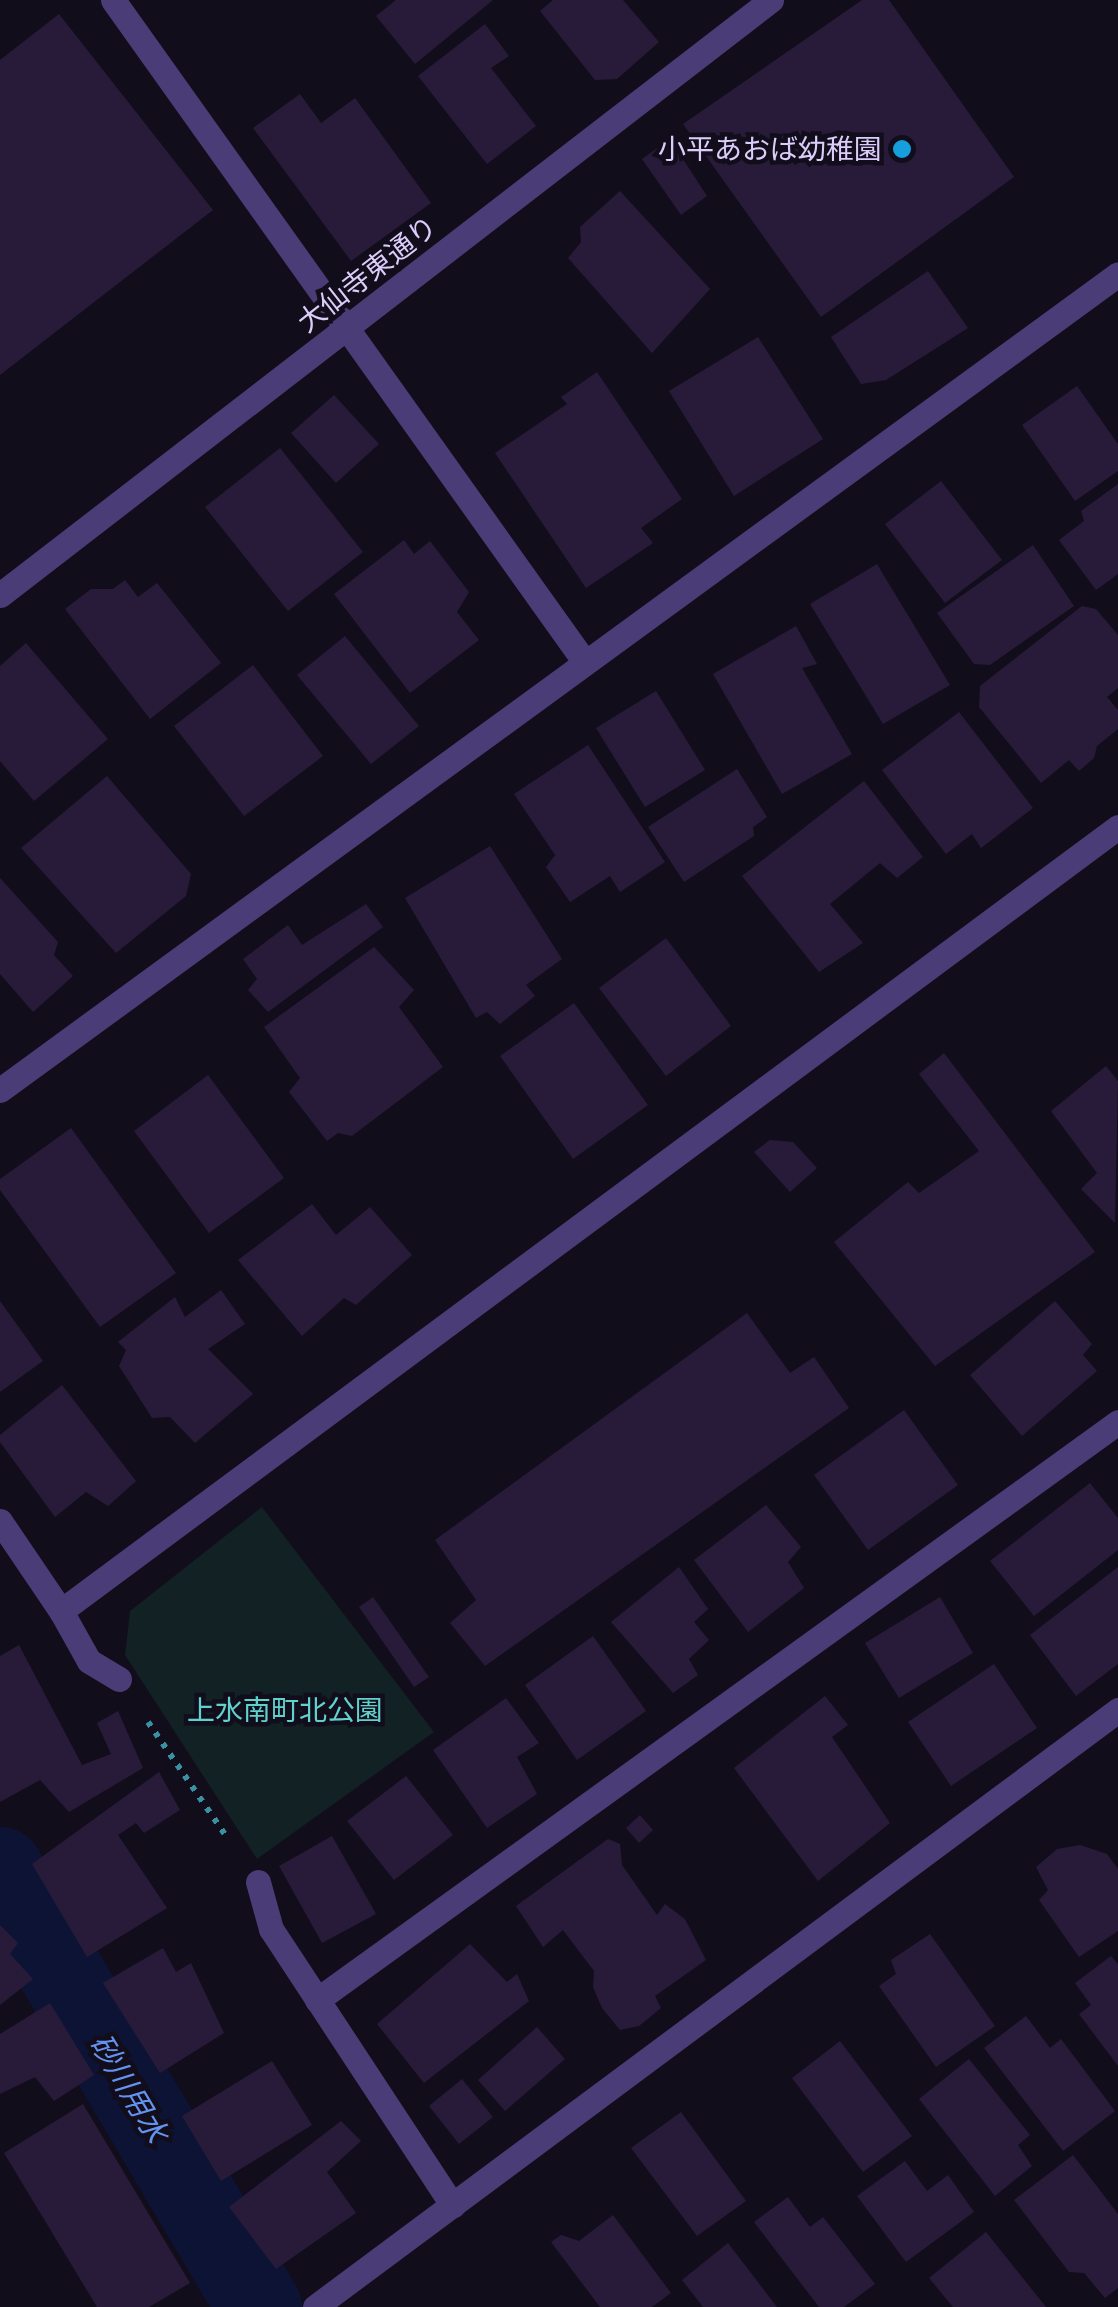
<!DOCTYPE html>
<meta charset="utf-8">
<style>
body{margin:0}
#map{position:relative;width:1118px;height:2307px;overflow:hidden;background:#120d1b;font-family:Inter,"Noto Sans JP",sans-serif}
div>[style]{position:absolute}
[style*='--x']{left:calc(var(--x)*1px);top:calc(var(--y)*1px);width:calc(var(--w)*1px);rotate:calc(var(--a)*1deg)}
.green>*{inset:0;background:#112124}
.canal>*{height:85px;margin:-42.5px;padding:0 42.5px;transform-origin:42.5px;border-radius:42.5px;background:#0d1334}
.building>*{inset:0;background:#281b3a}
.path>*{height:6px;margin-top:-3px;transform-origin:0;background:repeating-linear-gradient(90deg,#3892a2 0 5px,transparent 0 13px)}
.minor>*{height:25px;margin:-12.5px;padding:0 12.5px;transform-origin:12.5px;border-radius:12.5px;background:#4a3c76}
.dots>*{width:28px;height:28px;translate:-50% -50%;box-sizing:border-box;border:5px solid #120d1b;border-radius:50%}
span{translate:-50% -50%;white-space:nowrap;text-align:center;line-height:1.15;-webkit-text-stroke:9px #120d1b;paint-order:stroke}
.poi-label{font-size:28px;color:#dbccfa}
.right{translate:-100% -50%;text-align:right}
.street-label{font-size:28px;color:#dbccfa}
.park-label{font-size:28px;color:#60d2cd}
.water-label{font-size:30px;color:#6492f0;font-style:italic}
</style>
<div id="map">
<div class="green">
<i style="clip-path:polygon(262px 1507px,434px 1732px,257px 1859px,125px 1655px,130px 1611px)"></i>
</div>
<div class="canal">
<i style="--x:0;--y:1869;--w:509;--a:59.4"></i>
</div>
<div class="building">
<i style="clip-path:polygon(396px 0,493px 0,415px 64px,376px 16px)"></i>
<i style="clip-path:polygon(553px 0,623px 0,659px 42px,617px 79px,595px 80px,540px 11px)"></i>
<i style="clip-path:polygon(862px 0,889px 0,1014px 177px,821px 317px,683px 124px)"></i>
<i style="clip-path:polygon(59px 14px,213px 210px,0 375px,0 60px)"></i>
<i style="clip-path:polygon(485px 24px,509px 56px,491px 68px,536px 126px,487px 164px,418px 76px)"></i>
<i style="clip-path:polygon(300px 94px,321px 123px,355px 98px,431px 203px,351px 261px,253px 128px)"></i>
<i style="clip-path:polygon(670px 139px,707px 196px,681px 215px,642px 159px)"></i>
<i style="clip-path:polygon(620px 191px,710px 289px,652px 353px,568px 258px,581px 242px,580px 227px)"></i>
<i style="clip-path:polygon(928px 271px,968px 328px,886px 380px,861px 384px,831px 337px)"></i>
<i style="clip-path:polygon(758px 337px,823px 439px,734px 496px,669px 391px)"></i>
<i style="clip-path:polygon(597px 372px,682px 499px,641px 528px,653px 543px,586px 588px,495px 453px,567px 404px,561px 397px)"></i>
<i style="clip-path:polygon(1077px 386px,1118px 444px,1118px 471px,1075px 501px,1022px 425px)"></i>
<i style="clip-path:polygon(334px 395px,379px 444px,336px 483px,291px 433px)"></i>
<i style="clip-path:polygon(280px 448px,363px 552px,288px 611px,205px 507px)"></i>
<i style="clip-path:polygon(941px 481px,1002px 560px,945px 603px,885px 524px)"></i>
<i style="clip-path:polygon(1118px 484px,1118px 574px,1096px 590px,1059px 540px,1084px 521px,1081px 511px)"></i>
<i style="clip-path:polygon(404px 540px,414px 554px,430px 541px,469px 592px,457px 612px,479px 640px,410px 693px,334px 594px)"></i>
<i style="clip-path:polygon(1033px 545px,1074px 606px,990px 665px,974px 664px,937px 613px)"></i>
<i style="clip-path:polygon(877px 564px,950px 685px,883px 724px,810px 604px)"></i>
<i style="clip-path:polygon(125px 580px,138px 597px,157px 583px,221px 663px,150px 719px,65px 609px,91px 589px,113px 589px)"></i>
<i style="clip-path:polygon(1082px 606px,1096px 609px,1118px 635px,1118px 688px,1107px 697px,1118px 710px,1118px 729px,1097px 746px,1094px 758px,1079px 771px,1069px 760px,1041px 783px,979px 707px,980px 686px)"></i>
<i style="clip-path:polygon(796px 626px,817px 664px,802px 668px,852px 754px,782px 794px,713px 674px)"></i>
<i style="clip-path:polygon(345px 636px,419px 726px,371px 764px,297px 675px)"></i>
<i style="clip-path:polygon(26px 643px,108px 739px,34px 801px,0 761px,0 666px)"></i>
<i style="clip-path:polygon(253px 665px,323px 756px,244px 816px,174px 726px)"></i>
<i style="clip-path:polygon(656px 691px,705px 770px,645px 807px,596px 728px)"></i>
<i style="clip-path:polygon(959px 712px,1033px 808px,981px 848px,972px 834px,946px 854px,882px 770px)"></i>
<i style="clip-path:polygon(588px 745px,665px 862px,620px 892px,610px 876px,570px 902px,546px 867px,555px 855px,514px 794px)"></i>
<i style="clip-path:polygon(737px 769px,767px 817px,753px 827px,754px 836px,684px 882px,648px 827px)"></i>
<i style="clip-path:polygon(107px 776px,191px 874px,186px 896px,116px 953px,21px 848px)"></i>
<i style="clip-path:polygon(864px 781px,923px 857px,897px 878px,880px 863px,830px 904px,863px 943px,819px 972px,742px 876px)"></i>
<i style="clip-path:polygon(490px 846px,562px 959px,526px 985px,535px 996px,500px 1024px,487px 1012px,476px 1018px,405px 898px)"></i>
<i style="clip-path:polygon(0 878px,58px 942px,54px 955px,73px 976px,33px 1012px,0 974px)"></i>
<i style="clip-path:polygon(366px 904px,383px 927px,268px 1012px,248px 990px,257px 979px,243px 959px,288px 925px,302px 945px)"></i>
<i style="clip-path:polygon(666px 938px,731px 1026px,666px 1076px,599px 988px)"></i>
<i style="clip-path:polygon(374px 947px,414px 990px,399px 1007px,443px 1067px,352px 1136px,338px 1133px,327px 1141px,289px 1092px,300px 1078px,264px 1027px)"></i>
<i style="clip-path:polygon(574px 1003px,648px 1105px,573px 1159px,500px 1056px)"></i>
<i style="clip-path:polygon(944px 1053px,1095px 1252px,935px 1366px,834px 1242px,908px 1182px,919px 1193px,979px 1151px,919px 1074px)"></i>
<i style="clip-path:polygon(1106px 1066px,1118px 1081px,1115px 1223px,1081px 1189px,1097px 1173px,1051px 1111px)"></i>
<i style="clip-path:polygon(208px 1075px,284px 1178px,209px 1233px,134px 1131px)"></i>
<i style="clip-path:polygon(71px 1128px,176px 1273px,100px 1327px,0 1190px,0 1179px)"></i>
<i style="clip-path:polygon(770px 1140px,793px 1142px,817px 1168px,790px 1192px,754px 1152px)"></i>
<i style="clip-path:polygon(312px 1204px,336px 1235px,370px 1207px,412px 1255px,356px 1305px,344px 1298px,302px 1336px,238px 1260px)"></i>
<i style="clip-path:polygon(221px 1290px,245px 1324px,208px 1349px,253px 1394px,195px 1443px,170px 1417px,152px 1418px,119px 1366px,126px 1350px,118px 1342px,175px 1297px,185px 1317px)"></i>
<i style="clip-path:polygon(0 1301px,43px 1361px,0 1392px)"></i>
<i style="clip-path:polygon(1055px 1301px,1092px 1344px,1083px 1355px,1097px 1371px,1022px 1436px,970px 1375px)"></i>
<i style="clip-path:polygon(747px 1313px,790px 1373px,814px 1357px,849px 1408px,485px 1666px,450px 1623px,476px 1600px,435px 1540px)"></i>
<i style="clip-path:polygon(62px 1385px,136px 1481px,108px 1506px,86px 1492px,55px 1517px,0 1442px,0 1435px)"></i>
<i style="clip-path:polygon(904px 1410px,958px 1485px,868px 1550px,814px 1475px)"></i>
<i style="clip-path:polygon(1090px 1483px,1118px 1518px,1118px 1550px,1034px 1616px,990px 1561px)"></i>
<i style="clip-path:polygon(766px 1505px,801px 1547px,788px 1562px,804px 1588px,748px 1632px,694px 1560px)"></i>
<i style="clip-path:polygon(679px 1567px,708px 1609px,694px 1622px,709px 1640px,689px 1659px,698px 1675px,673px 1693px,611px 1622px)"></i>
<i style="clip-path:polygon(1118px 1567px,1118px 1664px,1076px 1696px,1030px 1635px)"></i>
<i style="clip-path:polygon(373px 1597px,429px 1677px,414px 1687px,359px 1607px)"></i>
<i style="clip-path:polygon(940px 1597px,973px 1653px,899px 1698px,865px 1643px)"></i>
<i style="clip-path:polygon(593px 1636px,646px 1711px,577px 1760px,525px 1685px)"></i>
<i style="clip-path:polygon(19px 1645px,82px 1765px,111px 1754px,97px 1723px,118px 1711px,143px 1768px,69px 1812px,40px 1780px,0 1802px,0 1656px)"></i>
<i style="clip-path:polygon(994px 1664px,1037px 1728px,951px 1786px,908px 1722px)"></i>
<i style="clip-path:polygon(825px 1696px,848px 1725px,832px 1737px,890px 1823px,818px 1881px,734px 1768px)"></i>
<i style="clip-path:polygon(506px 1698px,539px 1743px,517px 1757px,537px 1794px,487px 1828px,433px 1750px)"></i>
<i style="clip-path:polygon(159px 1772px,180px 1810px,144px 1833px,136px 1823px,118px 1835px,167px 1908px,87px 1957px,32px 1864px)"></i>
<i style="clip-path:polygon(406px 1776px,453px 1835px,394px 1880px,347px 1821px)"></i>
<i style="clip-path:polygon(640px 1815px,653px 1830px,639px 1843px,626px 1828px)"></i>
<i style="clip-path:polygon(332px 1836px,376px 1914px,322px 1943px,279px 1866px)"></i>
<i style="clip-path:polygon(608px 1839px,620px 1844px,622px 1865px,657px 1915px,665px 1904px,685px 1919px,706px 1960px,655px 1996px,661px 2008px,639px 2026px,620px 2030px,602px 2008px,593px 1987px,594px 1971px,563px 1930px,543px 1947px,516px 1906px)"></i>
<i style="clip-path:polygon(1080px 1845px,1107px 1854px,1118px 1869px,1118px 1931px,1079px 1957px,1039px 1900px,1048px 1890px,1036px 1867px,1057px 1849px)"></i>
<i style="clip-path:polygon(0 1925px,18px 1943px,10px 1954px,33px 1979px,0 2005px)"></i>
<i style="clip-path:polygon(930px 1934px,995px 2026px,936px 2067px,879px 1986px,896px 1974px,891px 1960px)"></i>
<i style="clip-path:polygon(470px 1944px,507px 1982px,517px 1974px,529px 2001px,424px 2083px,377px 2024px)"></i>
<i style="clip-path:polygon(163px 1948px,176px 1972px,191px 1963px,224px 2033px,160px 2073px,103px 1983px)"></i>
<i style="clip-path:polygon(1111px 1956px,1118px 1964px,1118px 2066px,1079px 2014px,1091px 2005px,1075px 1983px)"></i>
<i style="clip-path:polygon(50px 2003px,94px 2075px,54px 2101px,35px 2077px,0 2094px,0 2034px)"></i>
<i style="clip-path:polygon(1026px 2016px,1050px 2048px,1061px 2039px,1115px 2111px,1063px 2151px,984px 2048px)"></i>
<i style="clip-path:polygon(537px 2027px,565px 2059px,505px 2111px,478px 2080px)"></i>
<i style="clip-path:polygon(840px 2041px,912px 2136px,863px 2172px,792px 2078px)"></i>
<i style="clip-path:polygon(969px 2059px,1030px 2135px,1018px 2145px,1032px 2166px,995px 2196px,919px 2099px)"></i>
<i style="clip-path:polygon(272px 2061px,312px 2125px,221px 2181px,182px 2116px)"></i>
<i style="clip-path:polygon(462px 2079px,493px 2117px,459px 2144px,429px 2106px)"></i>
<i style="clip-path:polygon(83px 2104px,190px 2283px,149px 2307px,97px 2307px,4px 2153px)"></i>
<i style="clip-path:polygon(681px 2112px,746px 2201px,697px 2236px,631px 2148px)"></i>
<i style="clip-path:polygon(341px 2121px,361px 2141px,327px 2172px,356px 2213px,276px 2269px,229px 2207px)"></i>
<i style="clip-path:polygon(1073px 2155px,1118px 2214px,1118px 2288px,1105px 2298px,1084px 2273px,1069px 2272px,1014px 2200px)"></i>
<i style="clip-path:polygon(905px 2161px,927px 2191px,948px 2175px,974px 2212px,906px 2262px,857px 2196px)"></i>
<i style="clip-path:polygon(788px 2197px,810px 2227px,823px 2217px,875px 2284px,844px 2307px,819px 2307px,754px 2222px)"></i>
<i style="clip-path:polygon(613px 2215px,671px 2293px,652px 2307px,600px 2307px,551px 2242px,561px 2235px,579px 2241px)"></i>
<i style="clip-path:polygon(986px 2232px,1046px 2307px,953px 2307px,929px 2278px)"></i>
<i style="clip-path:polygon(728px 2243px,777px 2307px,703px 2307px,682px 2280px)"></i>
</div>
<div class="path">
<i style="--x:148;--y:1722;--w:138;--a:55.6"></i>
</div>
<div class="minor">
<i style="--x:113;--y:0;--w:812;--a:54.53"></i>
<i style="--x:0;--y:595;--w:974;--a:-37.66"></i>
<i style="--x:0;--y:1090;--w:1384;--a:-36.12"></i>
<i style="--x:0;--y:1521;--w:109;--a:55.9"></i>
<i style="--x:61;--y:1611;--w:1316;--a:-36.57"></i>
<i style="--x:61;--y:1611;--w:57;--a:60.8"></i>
<i style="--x:89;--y:1661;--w:35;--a:31"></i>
<i style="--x:258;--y:1882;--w:49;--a:74.5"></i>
<i style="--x:271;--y:1929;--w:331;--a:56.7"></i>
<i style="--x:317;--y:2000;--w:988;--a:-35.81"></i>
<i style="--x:315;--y:2307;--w:1001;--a:-36.63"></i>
</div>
<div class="dots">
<i style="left:902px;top:149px;background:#169fdc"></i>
</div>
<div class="poi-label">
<span class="right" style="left:882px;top:149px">小平あおば幼稚園</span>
</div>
<div class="street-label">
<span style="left:367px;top:274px;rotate:-38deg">大仙寺東通り</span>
</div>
<div class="park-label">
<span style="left:285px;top:1710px">上水南町北公園</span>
</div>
<div class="water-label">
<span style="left:129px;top:2088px;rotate:59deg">砂川用水</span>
</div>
</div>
